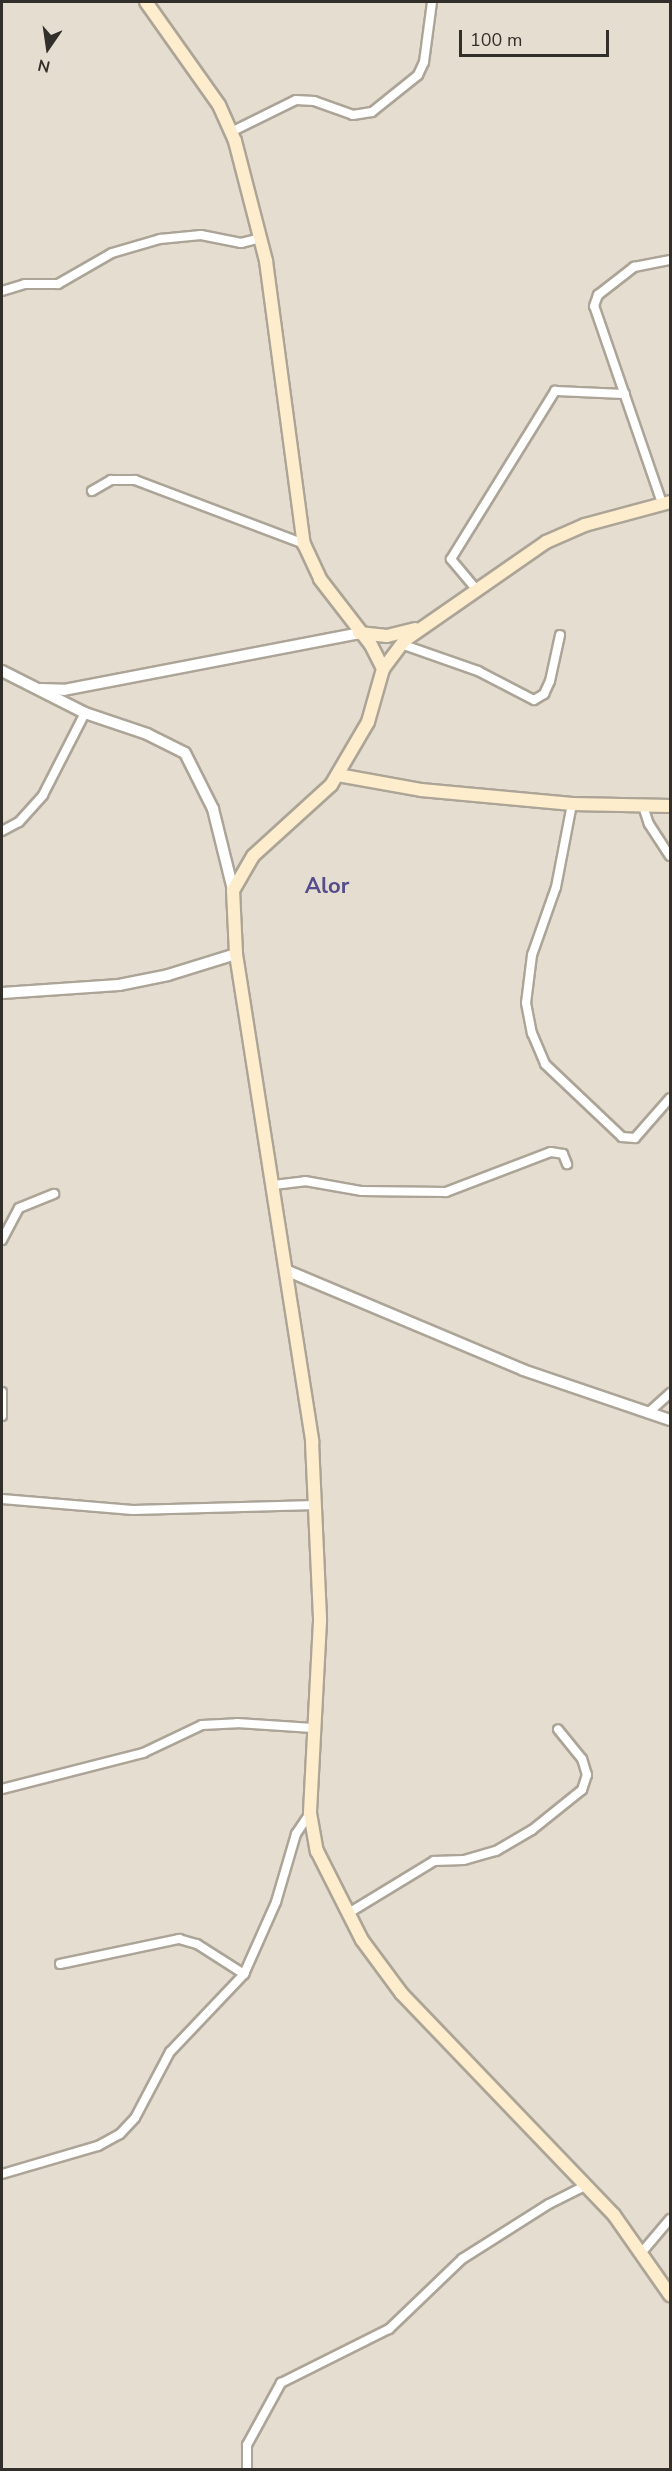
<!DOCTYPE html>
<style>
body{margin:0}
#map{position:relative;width:672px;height:2471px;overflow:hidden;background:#e5ddcf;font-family:"Nunito Sans",sans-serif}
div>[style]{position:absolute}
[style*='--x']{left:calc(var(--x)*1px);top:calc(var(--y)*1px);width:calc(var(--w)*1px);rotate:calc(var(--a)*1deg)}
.roads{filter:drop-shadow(2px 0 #aca597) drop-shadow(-2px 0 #aca597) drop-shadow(0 2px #aca597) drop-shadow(0 -2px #aca597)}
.minor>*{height:8px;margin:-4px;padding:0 4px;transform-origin:4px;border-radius:4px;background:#fff}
.tertiary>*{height:10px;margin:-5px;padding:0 5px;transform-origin:5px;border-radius:5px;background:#fff}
.secondary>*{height:12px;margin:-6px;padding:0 6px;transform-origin:6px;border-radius:6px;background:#feedcd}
span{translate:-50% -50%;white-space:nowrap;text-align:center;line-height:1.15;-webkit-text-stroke:6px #e5ddcf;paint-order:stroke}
.district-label{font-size:22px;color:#564c8b;font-weight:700}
.frame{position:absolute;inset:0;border:3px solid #322f2a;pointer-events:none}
.north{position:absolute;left:18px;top:18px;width:60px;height:60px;-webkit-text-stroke:4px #e5ddcf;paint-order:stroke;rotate:193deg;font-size:16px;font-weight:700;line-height:24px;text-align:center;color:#322f2a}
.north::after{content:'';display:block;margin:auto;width:21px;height:27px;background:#322f2a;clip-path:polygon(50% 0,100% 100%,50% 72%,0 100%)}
.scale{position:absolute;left:459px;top:30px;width:150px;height:27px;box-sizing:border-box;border:3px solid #322f2a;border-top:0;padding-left:8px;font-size:18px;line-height:21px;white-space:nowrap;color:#322f2a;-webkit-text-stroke:4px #e5ddcf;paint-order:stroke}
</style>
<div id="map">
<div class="roads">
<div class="minor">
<i style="--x:231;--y:132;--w:72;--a:-26.2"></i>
<i style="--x:296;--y:100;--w:18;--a:3"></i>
<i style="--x:314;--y:101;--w:41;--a:19.7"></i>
<i style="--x:353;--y:115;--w:19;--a:-9"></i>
<i style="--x:372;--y:112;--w:59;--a:-38.8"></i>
<i style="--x:418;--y:75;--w:14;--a:-65"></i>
<i style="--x:424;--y:62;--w:61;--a:-82.4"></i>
<i style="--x:2;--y:291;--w:24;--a:-17"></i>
<i style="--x:25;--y:284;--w:33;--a:0"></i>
<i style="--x:58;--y:284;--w:62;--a:-29.9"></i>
<i style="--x:112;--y:253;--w:50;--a:-16.3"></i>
<i style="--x:160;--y:239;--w:41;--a:-5.6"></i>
<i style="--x:201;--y:235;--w:41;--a:11.3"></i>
<i style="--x:241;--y:243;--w:21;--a:-14"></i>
<i style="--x:92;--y:491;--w:22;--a:-30"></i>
<i style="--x:111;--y:480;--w:24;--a:0"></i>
<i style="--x:135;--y:480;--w:181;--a:20.7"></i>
<i style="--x:662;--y:503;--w:208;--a:-109"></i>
<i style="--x:594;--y:306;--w:12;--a:-70"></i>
<i style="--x:598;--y:295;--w:46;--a:-37.9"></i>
<i style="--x:634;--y:267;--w:37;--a:-11"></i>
<i style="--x:476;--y:589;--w:39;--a:-130"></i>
<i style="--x:451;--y:559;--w:198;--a:-58.2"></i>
<i style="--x:555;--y:391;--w:70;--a:2.5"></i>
<i style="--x:401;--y:644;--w:82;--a:19.3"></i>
<i style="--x:478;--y:671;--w:63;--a:27.4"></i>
<i style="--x:534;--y:700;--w:12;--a:-31"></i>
<i style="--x:544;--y:694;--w:14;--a:-65"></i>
<i style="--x:550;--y:681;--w:47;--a:-77.7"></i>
<i style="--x:572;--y:804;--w:85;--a:100.9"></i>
<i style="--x:556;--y:887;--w:72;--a:109.4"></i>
<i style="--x:532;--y:955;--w:48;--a:97.1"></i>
<i style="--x:526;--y:1003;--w:31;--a:79"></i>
<i style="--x:532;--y:1033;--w:34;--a:67"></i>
<i style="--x:545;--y:1064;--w:106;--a:43.5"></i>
<i style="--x:622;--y:1137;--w:13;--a:4"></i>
<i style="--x:635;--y:1138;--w:53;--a:-48.8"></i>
<i style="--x:643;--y:806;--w:19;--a:72"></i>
<i style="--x:649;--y:824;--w:38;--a:57"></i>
<i style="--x:2;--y:831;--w:19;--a:-28"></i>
<i style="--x:19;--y:822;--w:36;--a:-48"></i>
<i style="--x:43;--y:795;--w:92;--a:-62.9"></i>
<i style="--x:274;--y:1185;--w:31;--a:-7"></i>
<i style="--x:305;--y:1181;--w:58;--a:10"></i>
<i style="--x:362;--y:1191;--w:84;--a:0.7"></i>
<i style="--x:446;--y:1192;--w:112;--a:-20.9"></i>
<i style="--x:551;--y:1152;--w:12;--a:9"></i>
<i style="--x:563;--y:1154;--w:11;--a:68"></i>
<i style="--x:2;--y:1240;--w:36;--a:-62"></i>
<i style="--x:19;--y:1208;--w:38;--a:-22"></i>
<i style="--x:2;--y:1392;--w:24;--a:90"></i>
<i style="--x:648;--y:1413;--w:30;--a:-42"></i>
<i style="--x:2;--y:1499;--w:131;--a:4.8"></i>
<i style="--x:133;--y:1510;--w:183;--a:-1.6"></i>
<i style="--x:2;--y:1789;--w:146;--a:-14.3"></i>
<i style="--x:143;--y:1753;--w:65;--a:-25.4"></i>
<i style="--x:202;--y:1725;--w:35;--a:-3"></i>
<i style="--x:237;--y:1723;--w:76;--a:3.8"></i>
<i style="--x:347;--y:1914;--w:102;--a:-31.3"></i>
<i style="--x:434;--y:1861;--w:30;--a:-2"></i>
<i style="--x:464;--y:1860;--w:33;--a:-16"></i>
<i style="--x:496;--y:1851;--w:42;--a:-30.3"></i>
<i style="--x:532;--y:1830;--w:64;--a:-38.7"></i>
<i style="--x:582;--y:1790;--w:16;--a:-72"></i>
<i style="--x:587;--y:1775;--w:17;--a:-107"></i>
<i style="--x:582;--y:1759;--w:38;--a:-129"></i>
<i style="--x:60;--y:1964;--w:122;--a:-11.9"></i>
<i style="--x:179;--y:1939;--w:19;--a:16"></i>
<i style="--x:197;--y:1944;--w:56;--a:32.6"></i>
<i style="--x:2;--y:2174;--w:100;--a:-16.3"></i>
<i style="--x:98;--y:2146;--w:25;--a:-29"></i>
<i style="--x:120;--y:2134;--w:22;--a:-47"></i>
<i style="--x:135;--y:2118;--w:75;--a:-62.1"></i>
<i style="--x:170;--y:2052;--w:108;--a:-46.5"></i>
<i style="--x:244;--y:1974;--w:79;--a:-66"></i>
<i style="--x:276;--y:1902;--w:71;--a:-73.6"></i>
<i style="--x:296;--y:1834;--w:25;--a:-56"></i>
<i style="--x:642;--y:2252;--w:43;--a:-49.7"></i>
<i style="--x:247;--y:2470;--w:25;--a:-90"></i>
<i style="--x:247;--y:2445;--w:71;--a:-61.3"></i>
<i style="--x:281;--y:2383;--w:121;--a:-26.6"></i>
<i style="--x:389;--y:2329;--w:101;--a:-43.8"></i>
<i style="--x:462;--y:2259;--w:103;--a:-32.3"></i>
<i style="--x:549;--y:2204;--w:42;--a:-26.6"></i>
</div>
<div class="tertiary">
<i style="--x:2;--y:671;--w:93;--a:26.8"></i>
<i style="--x:85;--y:713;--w:65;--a:18.7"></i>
<i style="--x:147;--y:734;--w:42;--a:26.6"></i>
<i style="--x:185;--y:753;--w:63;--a:63.4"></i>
<i style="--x:213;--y:809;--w:83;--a:76.1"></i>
<i style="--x:41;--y:689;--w:23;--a:2"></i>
<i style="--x:64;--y:690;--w:300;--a:-10.9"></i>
<i style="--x:2;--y:993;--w:117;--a:-3.9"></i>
<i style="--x:119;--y:985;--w:50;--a:-11.5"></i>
<i style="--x:168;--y:975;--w:71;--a:-17.2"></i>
<i style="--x:288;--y:1271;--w:255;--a:22.8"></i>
<i style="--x:523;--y:1370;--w:155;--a:18.8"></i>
</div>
<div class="secondary">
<i style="--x:146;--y:2;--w:126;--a:54.7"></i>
<i style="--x:219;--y:105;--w:39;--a:66"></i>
<i style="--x:235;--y:141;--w:124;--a:75.5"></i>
<i style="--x:266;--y:261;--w:286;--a:82.4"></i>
<i style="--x:304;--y:544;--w:38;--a:65"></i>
<i style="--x:320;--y:579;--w:83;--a:52.3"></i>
<i style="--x:371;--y:645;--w:27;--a:63"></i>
<i style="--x:383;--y:669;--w:55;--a:105.8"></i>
<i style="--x:368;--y:722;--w:73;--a:120.4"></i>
<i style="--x:331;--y:785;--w:105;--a:137.7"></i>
<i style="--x:253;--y:856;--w:39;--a:120"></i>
<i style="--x:233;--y:890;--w:64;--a:87.3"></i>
<i style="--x:236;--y:954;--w:494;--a:81.1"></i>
<i style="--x:312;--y:1442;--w:179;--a:87.4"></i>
<i style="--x:320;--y:1621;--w:192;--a:93"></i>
<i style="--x:310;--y:1813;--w:39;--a:80"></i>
<i style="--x:317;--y:1851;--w:100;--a:63.2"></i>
<i style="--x:362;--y:1940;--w:67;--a:53.5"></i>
<i style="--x:402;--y:1994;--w:306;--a:46.2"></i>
<i style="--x:614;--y:2215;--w:98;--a:55"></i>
<i style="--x:359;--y:633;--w:28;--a:6"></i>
<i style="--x:387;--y:636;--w:29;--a:-14"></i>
<i style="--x:383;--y:669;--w:36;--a:-53"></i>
<i style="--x:405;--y:640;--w:172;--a:-34.8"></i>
<i style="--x:546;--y:542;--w:43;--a:-23.6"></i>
<i style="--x:585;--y:525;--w:88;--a:-15.1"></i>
<i style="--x:338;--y:775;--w:84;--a:10.2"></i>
<i style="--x:421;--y:790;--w:152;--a:5.3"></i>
<i style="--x:572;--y:804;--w:98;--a:1.2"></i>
</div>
</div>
<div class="district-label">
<span style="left:327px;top:887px">Alor</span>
</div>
<div class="frame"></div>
<div class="north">N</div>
<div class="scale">100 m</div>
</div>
